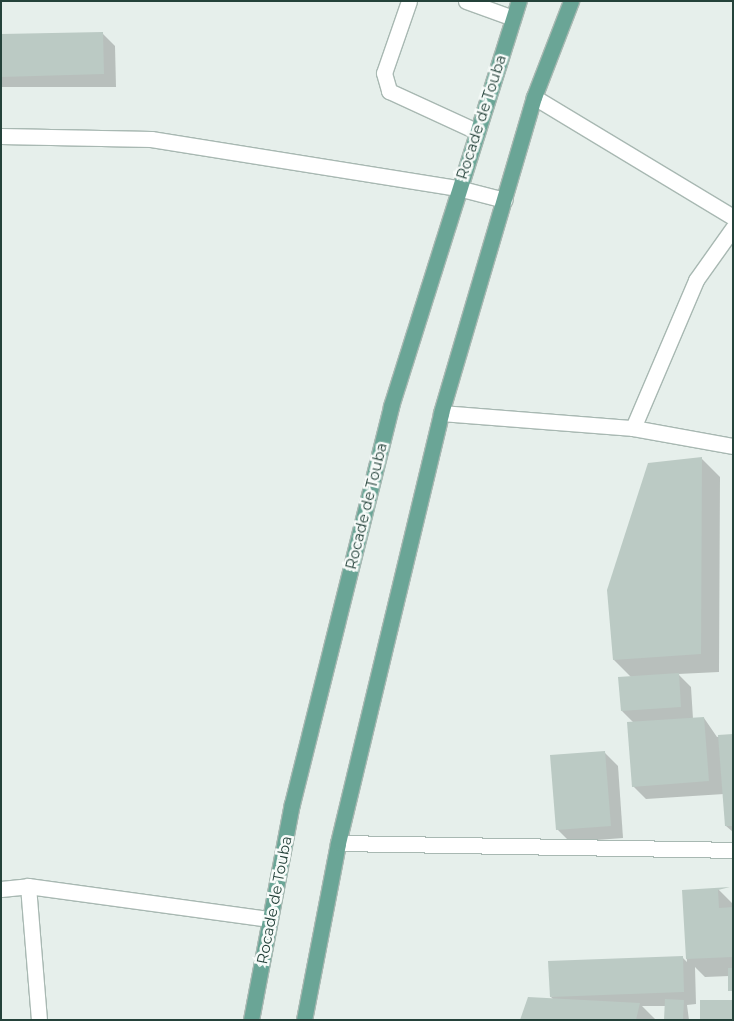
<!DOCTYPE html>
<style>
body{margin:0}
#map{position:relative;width:734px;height:1021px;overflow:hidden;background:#e6efeb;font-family:Montserrat,sans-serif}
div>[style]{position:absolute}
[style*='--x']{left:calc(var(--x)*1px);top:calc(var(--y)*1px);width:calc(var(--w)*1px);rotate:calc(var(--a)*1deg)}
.shadow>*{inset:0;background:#0003}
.building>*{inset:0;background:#bbcac4}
.roads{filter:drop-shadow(1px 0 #a8b8b2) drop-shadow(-1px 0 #a8b8b2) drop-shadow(0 1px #a8b8b2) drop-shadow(0 -1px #a8b8b2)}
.service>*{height:15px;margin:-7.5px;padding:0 7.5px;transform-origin:7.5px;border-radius:7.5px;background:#fff}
.minor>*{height:15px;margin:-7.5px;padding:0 7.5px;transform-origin:7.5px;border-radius:7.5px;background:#fff}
.tertiary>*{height:15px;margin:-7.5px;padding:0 7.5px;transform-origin:7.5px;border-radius:7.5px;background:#fff}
.primary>*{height:15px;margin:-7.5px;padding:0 7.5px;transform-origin:7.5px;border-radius:7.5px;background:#6aa596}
span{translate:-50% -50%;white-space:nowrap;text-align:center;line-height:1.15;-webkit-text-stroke:5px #f7fbf9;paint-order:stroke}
.street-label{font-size:15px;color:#24423a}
.frame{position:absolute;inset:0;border:2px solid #24423a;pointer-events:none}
</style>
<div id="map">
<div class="shadow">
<i style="clip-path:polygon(103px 34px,115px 46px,116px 87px,1px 87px,1px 36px)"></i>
<i style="clip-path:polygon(702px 459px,720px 477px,719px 672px,678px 674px,691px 687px,693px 719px,704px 718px,717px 737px,733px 735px,733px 832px,726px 826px,724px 794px,646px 799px,633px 786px,634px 723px,622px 711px,632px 678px,614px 660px)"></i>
<i style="clip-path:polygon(605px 753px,618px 766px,623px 838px,570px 842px,557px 829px)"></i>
<i style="clip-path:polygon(718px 889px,733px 904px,733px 993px,729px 976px,705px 977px,695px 967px,696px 1004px,687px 1005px,689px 1020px,665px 1020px,666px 1006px,642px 1006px,656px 1020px,521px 1020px,554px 1000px,551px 997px,682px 957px,687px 962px,683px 891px)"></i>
</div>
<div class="building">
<i style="clip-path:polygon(103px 32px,104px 74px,1px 77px,1px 34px)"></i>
<i style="clip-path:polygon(702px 457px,701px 654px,613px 660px,607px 590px,648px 463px)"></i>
<i style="clip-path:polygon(679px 673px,681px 707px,621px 711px,618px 677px)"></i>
<i style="clip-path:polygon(704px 717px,709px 781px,632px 787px,627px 722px)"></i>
<i style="clip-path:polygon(733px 734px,733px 826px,725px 826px,718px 735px)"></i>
<i style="clip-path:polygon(605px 751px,611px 826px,556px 830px,550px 755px)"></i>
<i style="clip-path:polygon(730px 887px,718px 890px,719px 908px,733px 907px,733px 957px,686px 959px,682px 890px)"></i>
<i style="clip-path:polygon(683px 956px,684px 992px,550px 997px,548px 961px)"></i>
<i style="clip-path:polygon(728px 968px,733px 968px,733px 991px,728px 991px)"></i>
<i style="clip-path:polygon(528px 997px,640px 1003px,636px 1020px,520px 1020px)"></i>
<i style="clip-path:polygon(665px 999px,684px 1000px,683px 1020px,664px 1020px)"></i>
<i style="clip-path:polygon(700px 1000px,733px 1000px,733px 1020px,700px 1020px)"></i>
</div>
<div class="roads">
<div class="service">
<i style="--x:409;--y:1;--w:76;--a:109.1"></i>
<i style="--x:384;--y:73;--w:19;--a:74"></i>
<i style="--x:389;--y:91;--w:96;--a:24.7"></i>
<i style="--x:466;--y:1;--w:50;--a:19.9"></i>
<i style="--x:633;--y:428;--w:161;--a:-66.9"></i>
<i style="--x:696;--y:280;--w:64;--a:-54.6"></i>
</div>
<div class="minor">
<i style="--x:534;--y:97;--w:232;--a:31.1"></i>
<i style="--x:441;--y:413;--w:193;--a:4.5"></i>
<i style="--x:633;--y:428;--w:102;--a:10.2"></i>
<i style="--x:338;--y:843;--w:395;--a:1"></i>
<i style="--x:28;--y:886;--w:134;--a:85.3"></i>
<i style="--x:1;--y:889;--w:27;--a:-6"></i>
<i style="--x:28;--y:886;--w:244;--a:7.8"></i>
</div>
<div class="tertiary">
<i style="--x:1;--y:136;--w:150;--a:1.1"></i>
<i style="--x:151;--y:139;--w:311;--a:9.1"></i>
<i style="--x:458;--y:188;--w:48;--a:14.6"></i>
</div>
<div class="primary">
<i style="--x:251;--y:1020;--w:220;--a:-79.3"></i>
<i style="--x:292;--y:804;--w:410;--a:-76"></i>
<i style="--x:391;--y:406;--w:425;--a:-72.5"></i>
<i style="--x:304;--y:1020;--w:180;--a:-79.1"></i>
<i style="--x:338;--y:843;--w:442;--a:-76.5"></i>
<i style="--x:441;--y:413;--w:329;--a:-73.6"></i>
<i style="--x:534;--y:97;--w:103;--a:-68.9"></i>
</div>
</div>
<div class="street-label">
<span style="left:481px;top:117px;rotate:-72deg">Rocade de Touba</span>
<span style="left:366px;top:506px;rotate:-76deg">Rocade de Touba</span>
<span style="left:274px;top:900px;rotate:-79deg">Rocade de Touba</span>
</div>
<div class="frame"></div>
</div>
